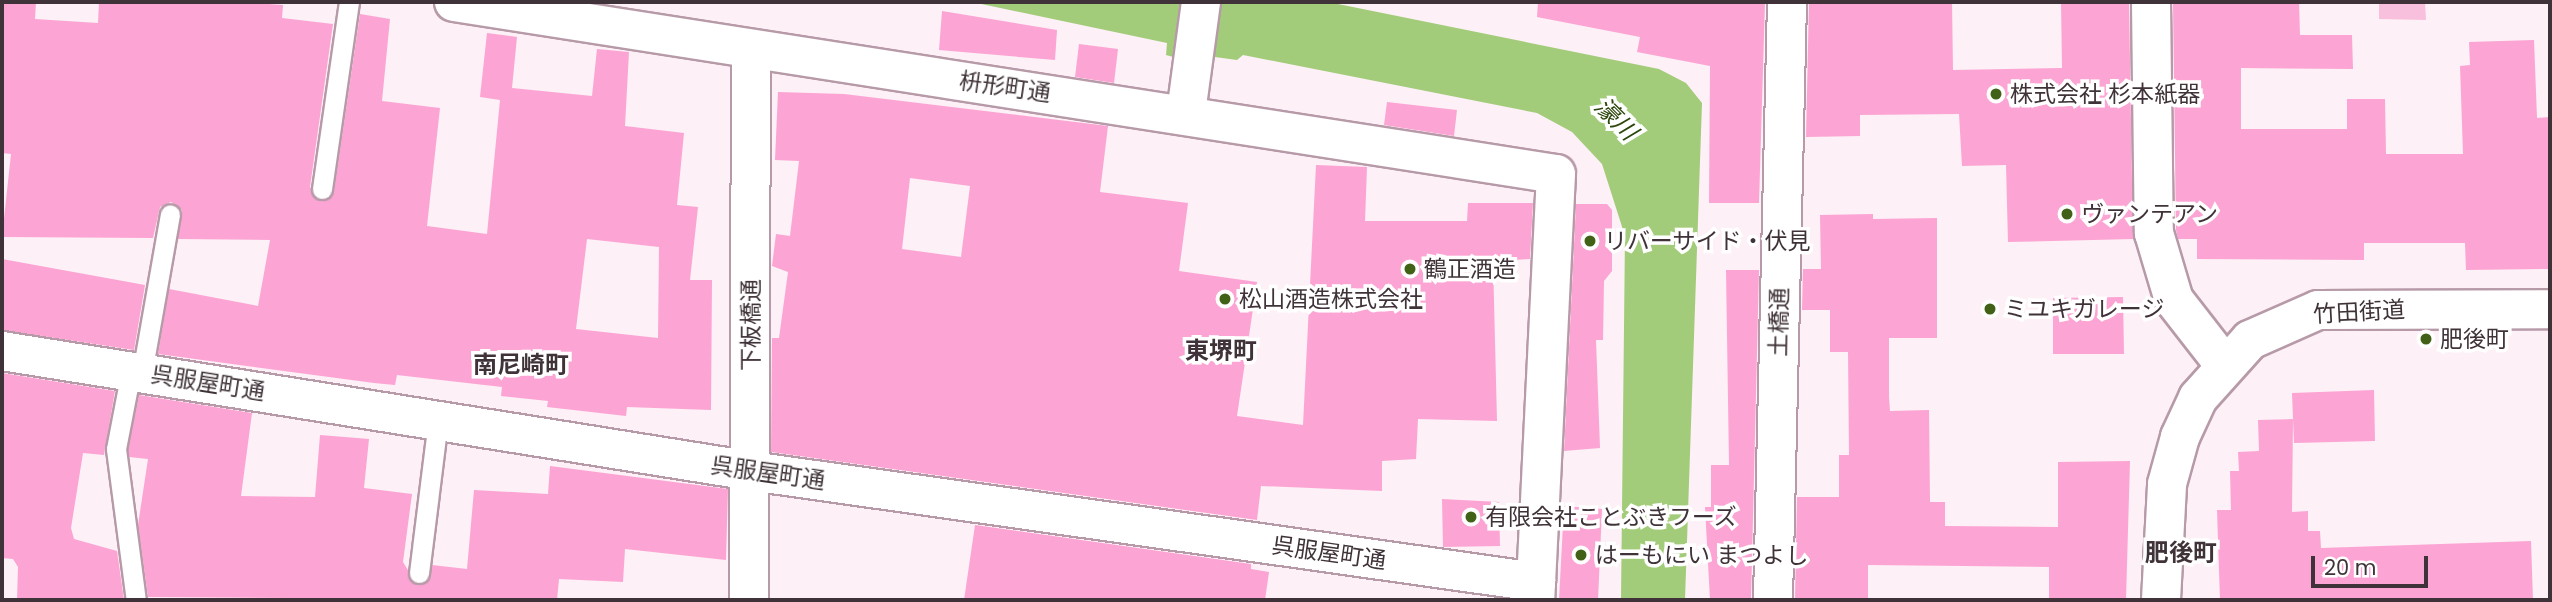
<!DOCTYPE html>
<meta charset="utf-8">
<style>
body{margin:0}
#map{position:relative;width:2552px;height:602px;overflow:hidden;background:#fdf0f6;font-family:Poppins,"Noto Sans JP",sans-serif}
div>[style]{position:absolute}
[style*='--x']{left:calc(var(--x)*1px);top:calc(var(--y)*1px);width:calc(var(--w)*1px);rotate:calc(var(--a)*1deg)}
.green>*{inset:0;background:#f9c0dd}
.water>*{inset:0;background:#a2cc79}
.building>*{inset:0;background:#fca4d3}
.roads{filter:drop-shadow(2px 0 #b79aa8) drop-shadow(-2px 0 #b79aa8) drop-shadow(0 2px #b79aa8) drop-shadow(0 -2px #b79aa8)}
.service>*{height:19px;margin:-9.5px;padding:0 9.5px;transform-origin:9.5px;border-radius:9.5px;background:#fff}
.minor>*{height:38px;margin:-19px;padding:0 19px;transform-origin:19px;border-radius:19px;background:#fff}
.secondary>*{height:38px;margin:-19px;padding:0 19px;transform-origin:19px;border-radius:19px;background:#fff}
.dots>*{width:19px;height:19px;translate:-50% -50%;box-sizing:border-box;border:4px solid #fff;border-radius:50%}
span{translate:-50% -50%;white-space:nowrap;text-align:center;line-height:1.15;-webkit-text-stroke:7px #fff;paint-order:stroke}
.street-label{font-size:23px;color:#3f3339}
.poi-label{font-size:23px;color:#3f3339}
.left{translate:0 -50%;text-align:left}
.water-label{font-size:24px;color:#2d470b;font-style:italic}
.neighbourhood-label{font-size:24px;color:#3f3339;font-weight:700}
.frame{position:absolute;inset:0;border:4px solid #3f3339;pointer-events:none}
.scale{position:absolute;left:2311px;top:556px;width:117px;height:32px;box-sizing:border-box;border:4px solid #3f3339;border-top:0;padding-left:9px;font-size:21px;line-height:24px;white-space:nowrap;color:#3f3339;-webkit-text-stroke:5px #fff;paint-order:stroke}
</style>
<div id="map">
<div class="green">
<i style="clip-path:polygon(2379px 2px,2425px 2px,2426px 20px,2379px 19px)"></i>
</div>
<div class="water">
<i style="clip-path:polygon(972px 2px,1328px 2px,1659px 69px,1686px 83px,1702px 103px,1685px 600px,1621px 600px,1625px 236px,1602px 164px,1572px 132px,1537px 113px,1243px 55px,1237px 60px,1178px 52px,1177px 58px,1166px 55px,1167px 43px)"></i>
</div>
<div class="building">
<i style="clip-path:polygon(evenodd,2px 2px,36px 2px,35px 19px,98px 23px,99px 2px,242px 2px,283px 5px,282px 18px,333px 24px,310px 187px,321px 201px,334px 191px,360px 14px,390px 19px,382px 101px,440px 108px,427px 226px,487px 234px,500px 100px,480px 97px,487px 33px,517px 37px,512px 88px,592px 96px,597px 49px,629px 52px,625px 126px,684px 133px,677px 205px,698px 207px,690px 280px,712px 280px,711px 410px,627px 407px,626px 416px,547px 407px,548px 401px,501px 396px,502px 387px,397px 375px,395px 385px,374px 383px,158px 354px,169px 289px,258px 306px,270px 240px,178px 239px,182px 210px,171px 202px,160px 207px,153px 238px,2px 237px,11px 154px,2px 153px,2px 2px,587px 239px,659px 247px,658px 338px,576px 329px,587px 239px)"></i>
<i style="clip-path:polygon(1538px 2px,1765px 2px,1759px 203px,1709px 203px,1710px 66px,1637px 52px,1640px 37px,1537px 17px)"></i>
<i style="clip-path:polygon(1809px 2px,1952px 2px,1953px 70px,2062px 68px,2061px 2px,2129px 2px,2133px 239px,2008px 242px,2006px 165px,1962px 166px,1959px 114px,1860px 115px,1860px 136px,1806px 137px)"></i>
<i style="clip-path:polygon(2173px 2px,2299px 2px,2300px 35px,2352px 35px,2353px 69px,2241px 68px,2241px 129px,2347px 129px,2347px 99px,2385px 99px,2386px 154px,2463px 154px,2460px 66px,2470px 65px,2469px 42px,2534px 40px,2537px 118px,2550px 117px,2550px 269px,2466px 270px,2465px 243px,2364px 243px,2364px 260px,2197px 259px,2197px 239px,2178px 239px,2176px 230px)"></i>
<i style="clip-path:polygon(942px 11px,1057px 30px,1055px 60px,939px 50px)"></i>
<i style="clip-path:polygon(1079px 44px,1118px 49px,1114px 83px,1075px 77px)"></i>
<i style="clip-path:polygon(evenodd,778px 92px,844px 94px,1108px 126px,1100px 192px,1188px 203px,1179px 271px,1257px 282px,1237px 416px,1303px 425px,1316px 165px,1367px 167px,1365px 221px,1467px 221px,1468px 203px,1533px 203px,1530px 259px,1493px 261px,1497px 421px,1418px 419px,1416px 459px,1382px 461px,1382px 491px,1261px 486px,1257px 520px,771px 452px,772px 338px,779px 338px,788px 272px,772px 266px,776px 234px,790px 236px,799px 161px,775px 160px,778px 92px,910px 178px,970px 186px,961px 257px,902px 249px,910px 178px)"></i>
<i style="clip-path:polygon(1387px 102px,1457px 110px,1454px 136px,1384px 125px)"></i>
<i style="clip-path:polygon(1576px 204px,1607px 204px,1612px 210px,1612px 271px,1604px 281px,1603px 340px,1596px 340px,1600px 448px,1564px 451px)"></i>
<i style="clip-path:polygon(1873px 214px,1873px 219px,1937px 218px,1937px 338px,1889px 338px,1889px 397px,1890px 411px,1929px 410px,1930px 502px,1945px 502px,1945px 526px,2058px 527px,2058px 462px,2130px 461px,2126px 600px,2049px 600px,2049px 567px,1868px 565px,1868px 600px,1795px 600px,1797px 497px,1839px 497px,1839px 455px,1849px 455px,1848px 352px,1830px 352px,1830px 310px,1802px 310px,1803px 269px,1821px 269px,1820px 215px)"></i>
<i style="clip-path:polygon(2px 259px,145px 285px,134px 350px,2px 330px)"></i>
<i style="clip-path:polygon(1726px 270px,1759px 270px,1751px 600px,1710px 600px,1705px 507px,1711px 507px,1711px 465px,1729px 465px)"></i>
<i style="clip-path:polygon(2123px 297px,2124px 354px,2053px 354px,2053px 298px)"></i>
<i style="clip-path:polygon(2px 373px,115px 391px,104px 455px,83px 453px,71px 528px,74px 539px,117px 551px,124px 600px,17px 600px,18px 567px,13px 559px,2px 558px)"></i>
<i style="clip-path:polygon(2374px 390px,2375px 441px,2294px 443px,2292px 393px)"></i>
<i style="clip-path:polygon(139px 395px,252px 413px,241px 496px,315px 497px,320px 435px,369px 439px,364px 488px,412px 494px,403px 562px,417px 585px,428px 581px,432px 565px,467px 569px,474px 490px,548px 494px,550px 466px,728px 489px,726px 560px,625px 549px,623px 582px,559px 579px,557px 600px,148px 597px,138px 525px,148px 459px,129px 457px,128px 449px)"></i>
<i style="clip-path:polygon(2293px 419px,2292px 512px,2308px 511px,2308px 531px,2320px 531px,2321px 548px,2531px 541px,2533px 600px,2220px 600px,2217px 510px,2231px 510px,2230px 471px,2239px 471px,2238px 452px,2259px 451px,2258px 420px)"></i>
<i style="clip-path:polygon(1442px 499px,1499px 502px,1500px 546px,1443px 547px)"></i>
<i style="clip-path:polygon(1564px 506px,1602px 509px,1598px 600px,1559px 600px)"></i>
<i style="clip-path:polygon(975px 525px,1251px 564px,1251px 569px,1269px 572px,1265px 600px,964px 600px)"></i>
</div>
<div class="roads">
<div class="service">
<i style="--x:322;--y:189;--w:189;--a:-81.8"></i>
<i style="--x:131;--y:371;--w:79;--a:100.9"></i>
<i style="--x:116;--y:449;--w:152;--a:82.5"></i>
<i style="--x:142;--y:373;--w:161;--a:-80"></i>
<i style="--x:419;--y:573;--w:154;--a:-82.9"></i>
</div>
<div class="minor">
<i style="--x:454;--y:2;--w:1115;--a:8.87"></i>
<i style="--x:1556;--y:174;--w:427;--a:92.8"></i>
<i style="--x:2151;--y:2;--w:231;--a:89.3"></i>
<i style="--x:2154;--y:233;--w:70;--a:73.4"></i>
<i style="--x:2174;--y:300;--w:80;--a:52.1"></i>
<i style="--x:1186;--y:113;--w:112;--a:-82.3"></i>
<i style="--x:2;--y:351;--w:759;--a:9.1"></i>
<i style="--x:751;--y:471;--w:793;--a:8.05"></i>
<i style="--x:749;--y:600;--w:551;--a:-89.79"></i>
<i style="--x:1773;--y:600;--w:598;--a:-88.66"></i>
</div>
<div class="secondary">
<i style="--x:2161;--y:600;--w:116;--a:-87"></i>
<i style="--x:2167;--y:484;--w:49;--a:-74.5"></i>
<i style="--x:2180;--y:437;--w:43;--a:-65.2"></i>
<i style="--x:2198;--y:398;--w:78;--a:-48.1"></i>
<i style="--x:2250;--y:340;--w:74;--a:-23.8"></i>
<i style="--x:2318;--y:310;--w:232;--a:-0.2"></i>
</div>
</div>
<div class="dots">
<i style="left:1996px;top:94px;background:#416117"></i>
<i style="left:2067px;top:214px;background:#416117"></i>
<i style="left:1590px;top:241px;background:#416117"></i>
<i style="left:1410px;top:269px;background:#416117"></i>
<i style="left:1225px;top:299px;background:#416117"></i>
<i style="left:1990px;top:309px;background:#416117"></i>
<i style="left:2426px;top:339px;background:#416117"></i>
<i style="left:1471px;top:517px;background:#416117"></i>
<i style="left:1581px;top:555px;background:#416117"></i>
</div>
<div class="street-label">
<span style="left:1005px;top:87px;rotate:8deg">枡形町通</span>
<span style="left:2359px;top:312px;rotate:-3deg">竹田街道</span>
<span style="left:1779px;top:322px;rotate:-89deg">土橋通</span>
<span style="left:751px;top:325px;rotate:-90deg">下板橋通</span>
<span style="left:208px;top:383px;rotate:9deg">呉服屋町通</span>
<span style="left:768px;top:473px;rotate:8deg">呉服屋町通</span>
<span style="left:1329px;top:553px;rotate:8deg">呉服屋町通</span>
</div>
<div class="poi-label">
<span class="left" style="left:2010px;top:94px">株式会社 杉本紙器</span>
<span class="left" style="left:2081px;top:214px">ヴァンテアン</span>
<span class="left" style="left:1604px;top:241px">リバーサイド・伏見</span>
<span class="left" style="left:1424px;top:269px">鶴正酒造</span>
<span class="left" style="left:1239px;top:299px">松山酒造株式会社</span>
<span class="left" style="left:2004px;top:309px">ミユキガレージ</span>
<span class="left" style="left:2440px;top:339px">肥後町</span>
<span class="left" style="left:1485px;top:517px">有限会社ことぶきフーズ</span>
<span class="left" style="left:1595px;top:555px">はーもにい まつよし</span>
</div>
<div class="water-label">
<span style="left:1616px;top:119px;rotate:45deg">濠川</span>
</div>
<div class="neighbourhood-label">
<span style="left:1221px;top:351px">東堺町</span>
<span style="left:521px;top:365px">南尼崎町</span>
<span style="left:2181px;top:553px">肥後町</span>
</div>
<div class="frame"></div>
<div class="scale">20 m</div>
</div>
